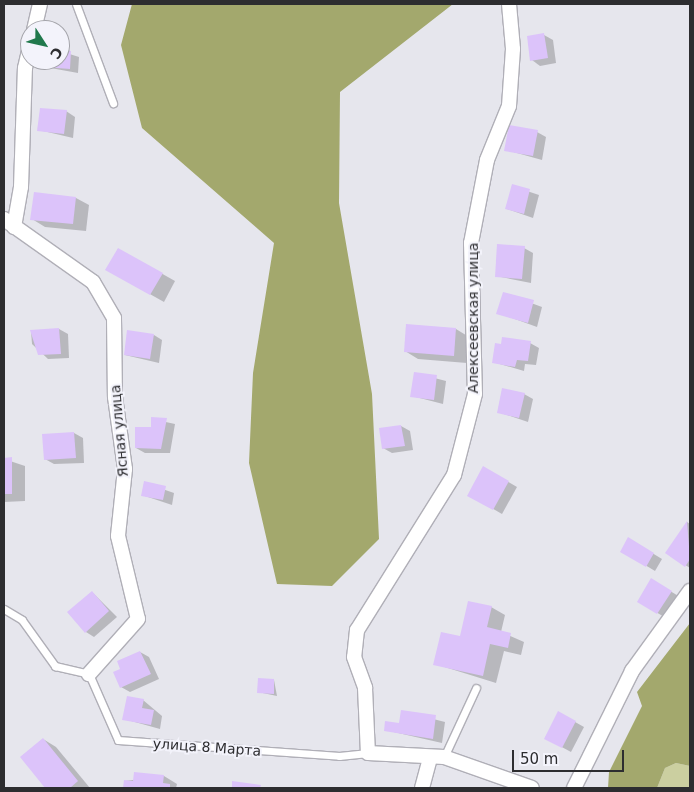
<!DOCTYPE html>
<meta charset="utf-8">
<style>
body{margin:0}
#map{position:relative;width:694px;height:792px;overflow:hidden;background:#e6e6ed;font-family:"DejaVu Sans",sans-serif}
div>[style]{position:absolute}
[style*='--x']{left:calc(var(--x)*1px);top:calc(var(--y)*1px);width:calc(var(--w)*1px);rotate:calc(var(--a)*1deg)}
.green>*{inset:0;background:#cbcfa0}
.forest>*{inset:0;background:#a3a86d}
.shadow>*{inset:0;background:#0003}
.building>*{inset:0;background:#dcc3fa}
.roads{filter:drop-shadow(1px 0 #b0afb7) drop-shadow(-1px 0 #b0afb7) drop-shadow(0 1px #b0afb7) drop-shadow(0 -1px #b0afb7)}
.service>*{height:7px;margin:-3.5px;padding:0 3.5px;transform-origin:3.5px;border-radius:3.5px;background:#fff}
.minor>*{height:14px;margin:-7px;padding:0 7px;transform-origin:7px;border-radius:7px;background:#fff}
span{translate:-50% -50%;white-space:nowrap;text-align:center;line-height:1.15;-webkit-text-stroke:4px #f3f3fb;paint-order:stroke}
.street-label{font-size:14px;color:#2d2d30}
.frame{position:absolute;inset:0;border:5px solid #2d2d30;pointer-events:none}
.north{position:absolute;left:20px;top:20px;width:50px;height:50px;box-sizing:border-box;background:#f3f3fb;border:1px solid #a4a4aa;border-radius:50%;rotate:125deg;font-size:14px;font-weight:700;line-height:20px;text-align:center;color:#2d2d30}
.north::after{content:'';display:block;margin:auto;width:18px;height:22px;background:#20784c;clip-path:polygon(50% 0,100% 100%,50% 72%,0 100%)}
.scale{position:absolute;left:512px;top:750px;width:112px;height:22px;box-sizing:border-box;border:2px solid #2d2d30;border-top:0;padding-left:6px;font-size:15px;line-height:18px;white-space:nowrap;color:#2d2d30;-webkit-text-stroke:4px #f3f3fb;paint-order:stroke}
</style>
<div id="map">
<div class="green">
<i style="clip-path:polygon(676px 763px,690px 766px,690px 788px,657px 788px,665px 768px)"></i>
</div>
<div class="forest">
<i style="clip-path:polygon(132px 4px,453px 4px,340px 92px,339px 203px,372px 394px,379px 539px,332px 586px,277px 584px,249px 463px,253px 373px,274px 243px,142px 128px,121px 45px)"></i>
<i style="clip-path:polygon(690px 623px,690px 766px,676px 763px,665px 768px,657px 788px,608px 788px,609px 772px,642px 706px,637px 692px)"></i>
</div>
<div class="shadow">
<i style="clip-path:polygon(544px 35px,553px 40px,556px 63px,540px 66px,532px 60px)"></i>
<i style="clip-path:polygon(60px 51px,79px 57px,78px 73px,45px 67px,46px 60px,60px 60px)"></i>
<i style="clip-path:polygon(66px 111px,75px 117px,73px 138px,39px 130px)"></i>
<i style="clip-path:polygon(537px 132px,546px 137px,542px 160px,506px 150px)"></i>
<i style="clip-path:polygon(512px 186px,539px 195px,533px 218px,507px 209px)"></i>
<i style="clip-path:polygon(35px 193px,76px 198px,89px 205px,86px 231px,45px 227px,32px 219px)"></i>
<i style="clip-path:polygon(524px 248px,533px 253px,531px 283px,496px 276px)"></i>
<i style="clip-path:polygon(118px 249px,175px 281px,164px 302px,107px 270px)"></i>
<i style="clip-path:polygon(504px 293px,542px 307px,537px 327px,498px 313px)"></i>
<i style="clip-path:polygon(59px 329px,68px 334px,69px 358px,48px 359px,32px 344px,31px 331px)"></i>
<i style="clip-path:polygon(456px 329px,469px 337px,467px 363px,418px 359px,405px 351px)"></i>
<i style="clip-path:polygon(154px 335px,162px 340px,159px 363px,125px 355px)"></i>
<i style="clip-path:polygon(530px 343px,539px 348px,536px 365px,525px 364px,524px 371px,493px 362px)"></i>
<i style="clip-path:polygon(415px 373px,446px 381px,443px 404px,412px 396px)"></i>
<i style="clip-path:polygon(524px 394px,533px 399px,528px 422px,498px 412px)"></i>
<i style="clip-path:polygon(152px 419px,175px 424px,170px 453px,145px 453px,136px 448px,152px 428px)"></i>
<i style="clip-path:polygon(401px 426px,410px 431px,413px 450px,392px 453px,383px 448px)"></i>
<i style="clip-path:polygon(74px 433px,83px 438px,84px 463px,54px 464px,45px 459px)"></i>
<i style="clip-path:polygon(4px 459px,25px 466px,25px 501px,4px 502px)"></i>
<i style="clip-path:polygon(484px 468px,517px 487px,502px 514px,469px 495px)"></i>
<i style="clip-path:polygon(145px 483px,174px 493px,172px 505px,142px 495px)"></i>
<i style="clip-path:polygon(687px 522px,690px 524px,690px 568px,667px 553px)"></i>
<i style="clip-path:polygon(629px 539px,662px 559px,655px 571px,622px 551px)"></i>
<i style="clip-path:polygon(652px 580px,680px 597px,666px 618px,639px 602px)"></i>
<i style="clip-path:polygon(92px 592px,117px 617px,94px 637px,86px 632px)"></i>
<i style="clip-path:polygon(491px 607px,505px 615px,501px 632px,524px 642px,521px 655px,504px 651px,496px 683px,435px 664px)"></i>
<i style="clip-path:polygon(140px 652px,149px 657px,159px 679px,130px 692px,121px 687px)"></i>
<i style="clip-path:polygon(274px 680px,277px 696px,258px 692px)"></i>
<i style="clip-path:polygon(143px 700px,162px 716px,160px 729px,124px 719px)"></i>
<i style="clip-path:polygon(402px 711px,445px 722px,442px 743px,385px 730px,400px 725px)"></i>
<i style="clip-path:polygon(559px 713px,584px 727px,571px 752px,545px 738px)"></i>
<i style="clip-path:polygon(43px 739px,56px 747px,90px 788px,47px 788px,21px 757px)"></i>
<i style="clip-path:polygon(164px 776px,177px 784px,176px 788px,124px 788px,125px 781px)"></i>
</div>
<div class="building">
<i style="clip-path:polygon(544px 33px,548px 58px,530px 61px,527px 36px)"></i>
<i style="clip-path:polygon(60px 50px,71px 51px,70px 69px,44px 67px,44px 60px,60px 60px)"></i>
<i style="clip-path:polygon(40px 108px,67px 110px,64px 134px,37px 131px)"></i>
<i style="clip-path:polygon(509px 125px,538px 130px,533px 156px,504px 151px)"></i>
<i style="clip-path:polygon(512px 184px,530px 189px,524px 214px,505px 209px)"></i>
<i style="clip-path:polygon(34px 192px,76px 197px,73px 224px,30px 220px)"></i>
<i style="clip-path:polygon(497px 244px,525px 246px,522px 279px,495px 277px)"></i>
<i style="clip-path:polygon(118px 248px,163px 273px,150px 295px,105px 270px)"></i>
<i style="clip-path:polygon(503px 292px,534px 300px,528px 323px,496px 314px)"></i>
<i style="clip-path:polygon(406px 324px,456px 328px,454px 356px,404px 352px)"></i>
<i style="clip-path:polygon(59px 328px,61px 354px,38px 355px,30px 330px)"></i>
<i style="clip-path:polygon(127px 330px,154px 334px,150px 359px,124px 355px)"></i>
<i style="clip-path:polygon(502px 337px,531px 341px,528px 361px,517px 360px,515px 367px,492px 363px,495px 343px,501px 344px)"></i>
<i style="clip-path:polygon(414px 372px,437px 375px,434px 400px,410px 397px)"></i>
<i style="clip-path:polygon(502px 388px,525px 393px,519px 418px,497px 413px)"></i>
<i style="clip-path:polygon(151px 417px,167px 418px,161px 449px,135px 448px,135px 427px,151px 427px)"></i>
<i style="clip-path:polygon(401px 425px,405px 446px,382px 449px,379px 428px)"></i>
<i style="clip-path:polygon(74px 432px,76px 458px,44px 460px,42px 434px)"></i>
<i style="clip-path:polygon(12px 457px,12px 494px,4px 494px,4px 458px)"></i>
<i style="clip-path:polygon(483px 466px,509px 481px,493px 510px,467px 496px)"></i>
<i style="clip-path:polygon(144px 481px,166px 486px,163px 500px,141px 496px)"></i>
<i style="clip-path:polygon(687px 521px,690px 559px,685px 567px,665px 553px)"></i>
<i style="clip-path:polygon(628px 537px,654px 553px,646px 567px,620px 552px)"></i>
<i style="clip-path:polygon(651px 578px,672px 591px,657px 614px,637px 602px)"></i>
<i style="clip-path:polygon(92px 591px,109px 611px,85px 633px,67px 612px)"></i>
<i style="clip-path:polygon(468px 601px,492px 606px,487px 627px,511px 633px,508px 648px,490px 644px,483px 676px,433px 665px,441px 632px,460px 636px)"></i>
<i style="clip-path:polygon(140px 651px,151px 674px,120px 688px,113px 672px,120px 669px,117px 661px)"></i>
<i style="clip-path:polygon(258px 678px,274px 679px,274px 694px,257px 693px)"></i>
<i style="clip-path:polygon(127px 696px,144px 699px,142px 708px,154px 710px,151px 725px,122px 720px)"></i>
<i style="clip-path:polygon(401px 710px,436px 715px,433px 739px,384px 731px,385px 721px,399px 723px)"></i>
<i style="clip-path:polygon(558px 711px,576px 721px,562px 748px,544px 739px)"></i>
<i style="clip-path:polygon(43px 738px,78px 781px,70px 788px,45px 788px,20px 757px)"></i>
<i style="clip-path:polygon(134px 772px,164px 775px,163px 783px,170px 784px,170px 788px,123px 788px,124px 780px,133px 781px)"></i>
<i style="clip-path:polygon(232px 781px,261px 785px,260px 788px,232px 788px)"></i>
</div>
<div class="roads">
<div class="service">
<i style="--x:76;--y:4;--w:106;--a:69.5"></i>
<i style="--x:4;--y:609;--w:21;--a:31"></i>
<i style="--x:22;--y:620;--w:57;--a:54.3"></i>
<i style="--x:55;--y:666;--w:35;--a:13"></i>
<i style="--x:89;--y:674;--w:72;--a:66.3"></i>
<i style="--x:118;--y:740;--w:222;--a:4.1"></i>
<i style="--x:339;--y:756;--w:29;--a:-6"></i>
<i style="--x:444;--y:757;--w:76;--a:-65.1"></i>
</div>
<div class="minor">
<i style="--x:509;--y:4;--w:45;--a:84.9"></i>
<i style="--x:513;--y:49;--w:57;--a:94"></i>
<i style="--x:509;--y:106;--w:58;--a:112.2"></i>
<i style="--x:487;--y:160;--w:85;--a:100.9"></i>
<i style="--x:471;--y:243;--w:151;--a:88.5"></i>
<i style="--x:475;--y:394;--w:84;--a:104.5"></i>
<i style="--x:454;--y:475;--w:183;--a:122"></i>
<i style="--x:357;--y:630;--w:27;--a:96"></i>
<i style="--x:354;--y:657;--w:33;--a:70"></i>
<i style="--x:365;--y:688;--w:65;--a:87.4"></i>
<i style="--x:368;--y:753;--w:76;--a:3"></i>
<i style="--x:444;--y:757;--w:93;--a:19.4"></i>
<i style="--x:34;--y:30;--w:27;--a:-77"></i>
<i style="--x:4;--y:219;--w:109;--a:35.3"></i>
<i style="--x:93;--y:282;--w:42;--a:59.7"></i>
<i style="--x:114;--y:318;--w:79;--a:89.3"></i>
<i style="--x:115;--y:397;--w:73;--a:82.1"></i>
<i style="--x:125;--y:469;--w:67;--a:96"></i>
<i style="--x:118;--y:536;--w:85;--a:76.5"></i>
<i style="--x:138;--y:619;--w:74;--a:131.7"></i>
<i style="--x:14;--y:227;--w:41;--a:-80.1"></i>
<i style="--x:21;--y:187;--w:119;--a:-88.1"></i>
<i style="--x:25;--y:68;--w:22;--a:-77"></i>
<i style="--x:422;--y:788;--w:30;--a:-75"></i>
<i style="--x:574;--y:788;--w:131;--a:-63.6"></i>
<i style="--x:632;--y:671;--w:99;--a:-54.1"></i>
</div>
</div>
<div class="street-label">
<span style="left:473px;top:318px;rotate:-90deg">Алексеевская улица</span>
<span style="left:119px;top:431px;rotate:-95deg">Ясная улица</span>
<span style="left:207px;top:747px;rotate:4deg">улица 8 Марта</span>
</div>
<div class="frame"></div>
<div class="north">С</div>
<div class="scale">50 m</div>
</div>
